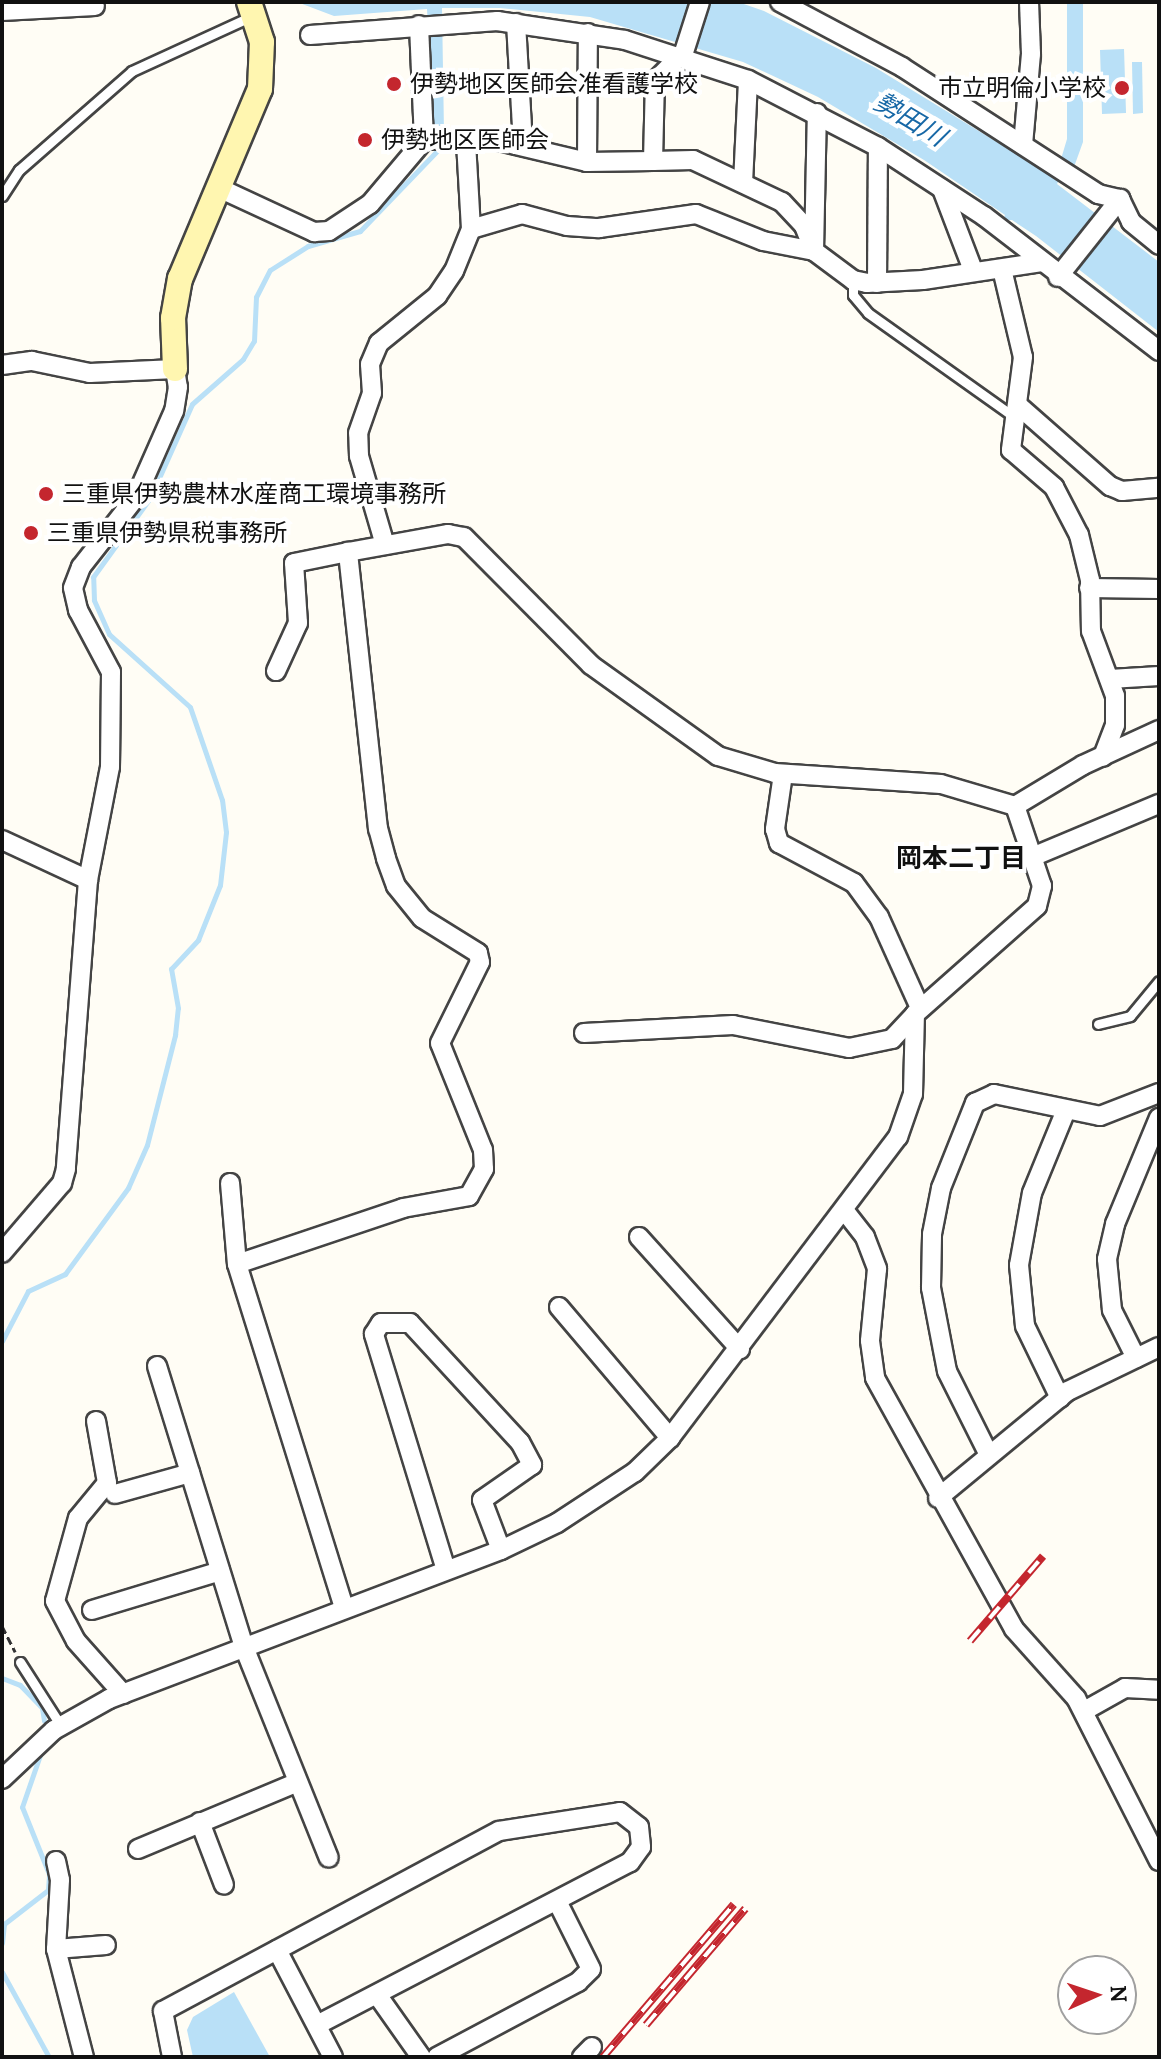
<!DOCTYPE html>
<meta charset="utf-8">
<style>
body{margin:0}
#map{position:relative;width:1161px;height:2059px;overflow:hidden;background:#fffdf5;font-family:Lora,"Noto Sans JP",serif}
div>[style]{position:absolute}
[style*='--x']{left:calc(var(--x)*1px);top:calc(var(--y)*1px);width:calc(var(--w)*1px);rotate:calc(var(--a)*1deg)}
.water>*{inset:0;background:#b9e0f7}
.stream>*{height:5px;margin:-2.5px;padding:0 2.5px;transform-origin:2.5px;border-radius:2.5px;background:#b9e0f7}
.path>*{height:3px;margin-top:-1.5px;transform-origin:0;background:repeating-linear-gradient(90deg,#333 0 8px,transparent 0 12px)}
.roads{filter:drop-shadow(2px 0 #444) drop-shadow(-2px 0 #444) drop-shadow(0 2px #444) drop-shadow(0 -2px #444)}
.lane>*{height:9px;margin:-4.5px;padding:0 4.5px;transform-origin:4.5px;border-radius:4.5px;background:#fff}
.street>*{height:18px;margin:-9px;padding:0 9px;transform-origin:9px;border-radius:9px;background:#fff}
.secondary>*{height:24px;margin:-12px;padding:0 12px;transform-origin:12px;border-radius:12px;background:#fff6b0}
.rail>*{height:8px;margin-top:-4px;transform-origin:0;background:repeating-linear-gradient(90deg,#fff 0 15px,#c4262e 0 30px);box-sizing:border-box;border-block:2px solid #c4262e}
.dots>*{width:22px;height:22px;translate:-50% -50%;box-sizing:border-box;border:4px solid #fff;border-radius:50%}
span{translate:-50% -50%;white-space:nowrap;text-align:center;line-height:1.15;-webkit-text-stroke:8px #fff;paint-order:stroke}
.poi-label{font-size:24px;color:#111}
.left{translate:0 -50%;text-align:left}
.right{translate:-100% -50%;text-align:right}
.water-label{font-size:26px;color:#1768a6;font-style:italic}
.neighbourhood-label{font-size:26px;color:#111;font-weight:700}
.frame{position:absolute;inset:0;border:4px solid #111;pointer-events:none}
.north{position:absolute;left:1057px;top:1955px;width:80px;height:80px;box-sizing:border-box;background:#fff;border:2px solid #a0a0a0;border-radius:50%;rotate:87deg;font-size:22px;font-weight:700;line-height:32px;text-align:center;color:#111}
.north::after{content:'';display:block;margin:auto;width:28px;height:36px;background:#c4262e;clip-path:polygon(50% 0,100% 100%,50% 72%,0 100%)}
</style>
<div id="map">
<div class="water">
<i style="clip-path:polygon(297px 2px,738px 2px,764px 11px,876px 68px,1059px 180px,1057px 184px,1159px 262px,1159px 332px,1036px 236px,1012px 220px,1003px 220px,1005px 215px,924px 160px,818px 97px,743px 62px,590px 17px,500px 8px,442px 8px,444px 132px,433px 131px,427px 9px,334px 16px)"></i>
<i style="clip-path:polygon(1067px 2px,1083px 2px,1083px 142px,1074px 167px,1061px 159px,1067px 139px)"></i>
<i style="clip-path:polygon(1124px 49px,1126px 113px,1102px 114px,1100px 50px)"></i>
<i style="clip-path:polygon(1132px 62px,1142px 62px,1143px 113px,1133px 114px)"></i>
<i style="clip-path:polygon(234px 1992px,270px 2057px,193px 2057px,187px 2030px,193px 2017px)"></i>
</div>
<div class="stream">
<i style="--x:2;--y:1341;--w:56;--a:-62.5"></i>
<i style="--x:28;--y:1291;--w:41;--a:-24.7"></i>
<i style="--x:65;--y:1274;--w:107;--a:-53.8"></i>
<i style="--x:128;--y:1188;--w:47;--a:-66.2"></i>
<i style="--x:147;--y:1145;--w:114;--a:-75.7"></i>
<i style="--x:175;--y:1035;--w:27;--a:-84"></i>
<i style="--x:178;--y:1008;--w:40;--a:-100"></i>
<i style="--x:171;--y:969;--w:40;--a:-47"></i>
<i style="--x:198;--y:940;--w:59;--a:-68.2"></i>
<i style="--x:220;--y:885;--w:53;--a:-83.5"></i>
<i style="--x:226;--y:832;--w:32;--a:-97"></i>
<i style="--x:222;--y:800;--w:98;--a:-109"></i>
<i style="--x:190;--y:707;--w:109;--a:-138"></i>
<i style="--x:109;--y:634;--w:37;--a:-114"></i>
<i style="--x:94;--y:600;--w:23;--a:-92"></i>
<i style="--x:93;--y:577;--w:97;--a:-54.2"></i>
<i style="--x:150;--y:498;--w:103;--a:-65.9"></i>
<i style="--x:192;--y:404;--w:68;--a:-41.4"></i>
<i style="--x:243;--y:359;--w:21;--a:-59"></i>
<i style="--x:254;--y:341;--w:44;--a:-87.4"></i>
<i style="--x:256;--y:297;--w:30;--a:-63"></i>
<i style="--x:270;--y:270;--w:45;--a:-32.3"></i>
<i style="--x:308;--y:246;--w:54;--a:-16.1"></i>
<i style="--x:360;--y:231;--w:114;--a:-46.1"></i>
<i style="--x:2;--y:1678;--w:19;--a:21"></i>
<i style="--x:20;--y:1685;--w:32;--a:46"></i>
<i style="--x:42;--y:1708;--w:13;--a:81"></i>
<i style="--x:2;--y:1943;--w:19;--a:-84"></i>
<i style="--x:4;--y:1924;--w:56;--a:-37.7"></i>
<i style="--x:48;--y:1890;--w:16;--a:-86"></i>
<i style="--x:49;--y:1874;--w:72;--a:-111.9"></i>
<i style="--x:22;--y:1807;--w:58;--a:-70.9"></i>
<i style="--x:2;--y:1972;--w:97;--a:61.1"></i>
</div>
<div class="path">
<i style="--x:2;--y:1626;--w:29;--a:63"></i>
</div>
<div class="roads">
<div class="lane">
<i style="--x:2;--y:196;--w:31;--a:-57"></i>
<i style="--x:19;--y:170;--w:150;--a:-41.2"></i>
<i style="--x:132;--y:71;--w:132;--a:-24.6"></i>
<i style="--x:853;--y:280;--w:15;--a:90"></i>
<i style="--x:853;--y:295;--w:23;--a:50"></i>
<i style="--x:868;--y:313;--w:181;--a:35.4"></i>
<i style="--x:1098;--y:1024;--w:33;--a:-14"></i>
<i style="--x:1130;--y:1016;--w:45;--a:-50.4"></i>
<i style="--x:20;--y:1662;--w:76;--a:57.4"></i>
</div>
<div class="street">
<i style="--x:780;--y:2;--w:138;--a:28"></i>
<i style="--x:902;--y:67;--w:234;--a:32.9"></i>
<i style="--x:1098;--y:194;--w:23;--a:13"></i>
<i style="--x:1120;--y:199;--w:25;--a:64"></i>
<i style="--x:1131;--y:222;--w:36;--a:39"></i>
<i style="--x:2;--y:11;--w:93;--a:-3.1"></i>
<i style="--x:516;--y:23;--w:123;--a:86.7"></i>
<i style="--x:310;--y:35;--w:188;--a:-4.3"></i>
<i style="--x:497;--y:21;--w:129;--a:8.4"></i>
<i style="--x:625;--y:40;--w:129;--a:18"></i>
<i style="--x:748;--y:80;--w:146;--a:27.3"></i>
<i style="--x:878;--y:147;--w:126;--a:33.1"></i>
<i style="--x:984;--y:216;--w:221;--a:37.6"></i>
<i style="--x:424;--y:140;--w:62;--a:-1.8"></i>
<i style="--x:486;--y:138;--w:104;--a:13.4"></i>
<i style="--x:587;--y:162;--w:66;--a:-0.9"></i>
<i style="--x:653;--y:161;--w:80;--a:-88.6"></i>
<i style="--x:655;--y:81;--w:41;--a:-45"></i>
<i style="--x:684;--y:52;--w:52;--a:-72.3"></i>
<i style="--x:1023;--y:145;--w:91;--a:-85"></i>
<i style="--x:1031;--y:54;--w:52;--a:-92.2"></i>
<i style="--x:653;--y:161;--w:40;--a:-1.4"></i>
<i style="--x:693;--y:160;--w:98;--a:25.3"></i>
<i style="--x:782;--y:202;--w:33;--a:47"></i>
<i style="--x:804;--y:226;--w:27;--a:68"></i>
<i style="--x:814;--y:251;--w:138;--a:-88.8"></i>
<i style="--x:587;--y:162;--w:129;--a:-89.6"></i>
<i style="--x:743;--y:183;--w:103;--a:-87.2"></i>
<i style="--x:219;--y:188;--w:105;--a:24.9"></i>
<i style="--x:314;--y:232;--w:15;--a:-4"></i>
<i style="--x:329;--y:231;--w:49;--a:-33.4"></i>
<i style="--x:370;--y:204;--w:84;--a:-49.8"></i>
<i style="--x:424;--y:140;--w:115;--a:-92.5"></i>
<i style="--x:942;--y:189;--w:87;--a:69.1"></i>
<i style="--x:471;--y:229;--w:53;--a:-16.4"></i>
<i style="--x:522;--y:214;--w:47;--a:14.9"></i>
<i style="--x:567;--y:226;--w:32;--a:4"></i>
<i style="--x:599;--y:228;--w:98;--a:-8.2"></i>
<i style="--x:696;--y:214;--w:72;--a:21.9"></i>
<i style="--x:763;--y:241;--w:52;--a:11.1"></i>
<i style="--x:814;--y:251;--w:49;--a:36.6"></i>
<i style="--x:853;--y:280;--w:14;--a:12"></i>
<i style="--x:867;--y:283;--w:56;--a:-3.1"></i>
<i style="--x:923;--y:280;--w:120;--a:-8.6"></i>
<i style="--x:1002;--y:269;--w:90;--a:76.6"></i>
<i style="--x:1023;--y:357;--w:94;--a:97.4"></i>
<i style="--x:1011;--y:450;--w:57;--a:40.7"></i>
<i style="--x:1054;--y:487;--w:54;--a:62.5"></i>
<i style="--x:1079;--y:535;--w:46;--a:76.3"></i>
<i style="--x:1090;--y:580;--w:51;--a:88.9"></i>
<i style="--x:1091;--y:631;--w:69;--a:69.7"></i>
<i style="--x:1115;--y:696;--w:29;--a:90"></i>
<i style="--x:1115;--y:725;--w:34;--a:111"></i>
<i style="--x:1058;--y:277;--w:100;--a:-51.5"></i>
<i style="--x:877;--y:283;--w:136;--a:-89.6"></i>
<i style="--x:2;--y:365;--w:30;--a:-8"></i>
<i style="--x:32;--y:361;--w:59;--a:11.7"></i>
<i style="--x:90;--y:373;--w:85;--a:-2.7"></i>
<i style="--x:175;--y:369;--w:18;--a:81"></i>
<i style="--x:178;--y:387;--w:24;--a:99"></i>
<i style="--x:174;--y:411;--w:94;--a:113.8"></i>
<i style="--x:136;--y:497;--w:89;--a:128.2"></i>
<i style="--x:81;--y:567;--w:22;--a:111"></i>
<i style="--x:73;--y:588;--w:23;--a:77"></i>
<i style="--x:78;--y:610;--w:70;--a:62"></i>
<i style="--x:111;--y:672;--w:95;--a:90.6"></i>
<i style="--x:110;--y:767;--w:115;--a:101"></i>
<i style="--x:88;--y:880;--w:290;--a:94.4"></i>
<i style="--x:66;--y:1169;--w:15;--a:106"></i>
<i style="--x:62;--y:1183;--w:92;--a:130.6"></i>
<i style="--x:1020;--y:407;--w:120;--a:41.3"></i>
<i style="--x:1110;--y:486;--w:13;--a:23"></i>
<i style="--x:1122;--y:491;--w:37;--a:-5"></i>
<i style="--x:385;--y:545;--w:93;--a:-106.3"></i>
<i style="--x:359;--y:456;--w:23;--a:-92"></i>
<i style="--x:358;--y:433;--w:42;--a:-70.7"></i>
<i style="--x:372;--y:393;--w:29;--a:-94"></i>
<i style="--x:370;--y:364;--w:23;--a:-67"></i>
<i style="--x:379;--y:343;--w:75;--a:-39"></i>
<i style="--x:437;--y:296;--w:30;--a:-56"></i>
<i style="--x:454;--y:271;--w:45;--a:-68"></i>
<i style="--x:471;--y:229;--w:88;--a:-93.3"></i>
<i style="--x:1089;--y:588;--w:70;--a:0.8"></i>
<i style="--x:276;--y:671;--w:53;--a:-65.4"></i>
<i style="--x:298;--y:623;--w:60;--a:-93.8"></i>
<i style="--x:294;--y:563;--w:55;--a:-11.5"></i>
<i style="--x:1110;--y:679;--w:49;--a:-3.5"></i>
<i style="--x:783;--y:774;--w:56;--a:98.3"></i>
<i style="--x:775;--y:829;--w:15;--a:74"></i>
<i style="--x:779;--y:843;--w:85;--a:28.1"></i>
<i style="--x:854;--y:883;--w:42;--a:53.7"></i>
<i style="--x:879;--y:917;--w:100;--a:65.7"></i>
<i style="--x:2;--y:840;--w:95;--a:24.9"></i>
<i style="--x:1032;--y:857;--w:138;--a:-22.7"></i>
<i style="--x:584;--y:1033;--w:149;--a:-3.1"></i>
<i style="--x:733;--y:1025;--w:118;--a:11.2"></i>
<i style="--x:849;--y:1048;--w:44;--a:-11.8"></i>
<i style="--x:892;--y:1039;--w:34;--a:-47"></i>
<i style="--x:230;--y:1183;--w:81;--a:85.1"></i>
<i style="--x:237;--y:1264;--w:175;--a:-18.6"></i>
<i style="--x:403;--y:1208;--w:67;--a:-10.3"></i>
<i style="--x:469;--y:1196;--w:31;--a:-61"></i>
<i style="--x:484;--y:1169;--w:19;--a:-93"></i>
<i style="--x:483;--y:1150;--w:115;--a:-111.9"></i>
<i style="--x:440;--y:1043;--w:90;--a:-63.7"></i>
<i style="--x:480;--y:962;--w:9;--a:-103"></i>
<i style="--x:478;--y:953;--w:66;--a:-148"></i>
<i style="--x:422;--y:918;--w:41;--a:-129.1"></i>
<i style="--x:396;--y:886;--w:30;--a:-110"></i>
<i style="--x:386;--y:858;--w:30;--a:-105"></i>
<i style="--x:378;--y:829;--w:279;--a:-96.2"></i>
<i style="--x:348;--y:552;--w:102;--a:-10.2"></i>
<i style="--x:448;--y:534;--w:16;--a:11"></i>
<i style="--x:464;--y:537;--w:180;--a:45.2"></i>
<i style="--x:591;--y:665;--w:156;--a:35.6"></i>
<i style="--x:718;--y:756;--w:59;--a:16.6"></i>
<i style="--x:775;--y:773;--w:166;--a:3.8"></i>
<i style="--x:941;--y:784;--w:77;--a:16.6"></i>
<i style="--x:1015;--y:806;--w:79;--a:-31.1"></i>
<i style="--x:1083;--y:765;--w:84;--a:-24.7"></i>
<i style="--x:844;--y:1210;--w:34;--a:52"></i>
<i style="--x:865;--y:1237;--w:34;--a:69"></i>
<i style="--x:877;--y:1269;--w:72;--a:95.6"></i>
<i style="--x:870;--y:1341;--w:37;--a:82"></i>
<i style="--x:875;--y:1378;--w:287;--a:61"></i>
<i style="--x:1014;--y:1629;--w:93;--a:48.1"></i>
<i style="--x:1076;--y:1698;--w:183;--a:63"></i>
<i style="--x:639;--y:1237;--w:151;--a:48"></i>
<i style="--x:237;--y:1264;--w:360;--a:72.7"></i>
<i style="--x:559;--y:1307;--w:172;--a:49.7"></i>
<i style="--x:1136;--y:1358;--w:54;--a:-116.6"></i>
<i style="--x:1112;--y:1310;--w:51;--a:-95.6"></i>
<i style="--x:1107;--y:1259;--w:36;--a:-77"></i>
<i style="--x:1115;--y:1224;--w:115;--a:-67.5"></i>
<i style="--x:157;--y:1366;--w:294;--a:72.8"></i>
<i style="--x:244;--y:1647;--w:227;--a:68.1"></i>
<i style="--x:1060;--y:1398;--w:80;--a:-115.9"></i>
<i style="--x:1025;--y:1326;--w:61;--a:-95.6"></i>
<i style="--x:1019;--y:1265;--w:73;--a:-79.8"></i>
<i style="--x:1032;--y:1193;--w:90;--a:-67.7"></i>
<i style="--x:96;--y:1421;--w:63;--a:79.9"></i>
<i style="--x:107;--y:1483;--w:45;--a:129.6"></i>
<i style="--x:78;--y:1518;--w:86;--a:105.5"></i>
<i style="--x:55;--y:1601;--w:45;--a:62.3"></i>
<i style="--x:76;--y:1641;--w:71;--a:48.4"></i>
<i style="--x:989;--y:1455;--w:94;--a:-116.6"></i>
<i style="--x:947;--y:1371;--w:85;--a:-100.9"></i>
<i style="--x:931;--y:1288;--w:54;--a:-88.9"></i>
<i style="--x:932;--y:1234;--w:47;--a:-78.9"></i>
<i style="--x:941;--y:1188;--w:92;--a:-68.2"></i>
<i style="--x:975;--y:1103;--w:21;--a:-25"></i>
<i style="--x:994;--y:1094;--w:108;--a:11.7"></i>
<i style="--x:1100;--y:1116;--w:63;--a:-21.3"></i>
<i style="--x:115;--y:1494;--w:78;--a:-15.6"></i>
<i style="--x:938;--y:1498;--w:168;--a:-39.5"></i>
<i style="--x:1068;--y:1391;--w:101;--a:-25.8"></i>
<i style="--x:446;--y:1570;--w:247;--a:-107"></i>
<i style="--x:374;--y:1334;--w:13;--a:-58"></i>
<i style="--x:381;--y:1323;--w:29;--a:0"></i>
<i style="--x:410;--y:1323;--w:162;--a:47.3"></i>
<i style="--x:520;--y:1442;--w:26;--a:62"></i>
<i style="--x:532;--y:1465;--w:61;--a:145"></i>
<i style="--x:482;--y:1500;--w:53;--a:69.2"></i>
<i style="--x:92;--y:1610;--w:134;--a:-16.9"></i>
<i style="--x:1084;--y:1711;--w:47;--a:-29.3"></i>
<i style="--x:1125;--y:1688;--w:34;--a:3"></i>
<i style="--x:2;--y:1779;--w:71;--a:-43.3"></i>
<i style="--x:54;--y:1730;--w:63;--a:-29.4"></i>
<i style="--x:109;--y:1699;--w:419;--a:-20.8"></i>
<i style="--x:501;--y:1550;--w:62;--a:-25.7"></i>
<i style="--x:557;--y:1523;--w:93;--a:-33.2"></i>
<i style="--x:635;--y:1472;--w:49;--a:-44.2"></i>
<i style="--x:670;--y:1438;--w:378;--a:-52.9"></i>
<i style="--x:898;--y:1137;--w:46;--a:-70.8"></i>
<i style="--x:913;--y:1094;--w:80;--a:-88.6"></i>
<i style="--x:915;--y:1014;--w:163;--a:-41.5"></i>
<i style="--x:1037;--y:906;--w:21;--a:-76"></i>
<i style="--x:1042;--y:886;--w:84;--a:-108.6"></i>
<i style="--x:200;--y:1822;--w:67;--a:69.1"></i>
<i style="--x:138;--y:1849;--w:171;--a:-22.7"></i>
<i style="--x:56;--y:1861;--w:19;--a:78"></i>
<i style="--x:60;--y:1880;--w:69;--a:93.3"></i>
<i style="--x:56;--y:1949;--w:112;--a:75.5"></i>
<i style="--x:56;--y:1949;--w:50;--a:-4.6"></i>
<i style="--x:277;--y:1950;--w:121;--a:62.4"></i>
<i style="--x:378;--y:1996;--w:75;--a:54.8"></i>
<i style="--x:172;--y:2057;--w:47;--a:-101.1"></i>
<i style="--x:163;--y:2011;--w:381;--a:-28.2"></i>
<i style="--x:499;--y:1831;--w:122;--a:-8.9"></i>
<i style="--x:620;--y:1812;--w:24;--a:38"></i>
<i style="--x:639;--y:1827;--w:20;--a:84"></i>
<i style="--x:641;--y:1847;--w:19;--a:126"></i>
<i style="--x:630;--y:1862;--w:353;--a:152.5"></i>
<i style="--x:437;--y:2057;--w:160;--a:-28"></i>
<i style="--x:578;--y:1982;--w:18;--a:-45"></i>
<i style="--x:591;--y:1969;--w:76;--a:-116.6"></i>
<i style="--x:582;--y:2057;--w:14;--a:-45"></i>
</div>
<div class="secondary">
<i style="--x:175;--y:369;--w:51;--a:-92.2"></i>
<i style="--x:173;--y:318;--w:40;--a:-80"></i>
<i style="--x:180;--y:279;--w:206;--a:-67.2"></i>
<i style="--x:260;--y:89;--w:47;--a:-87.6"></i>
<i style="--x:262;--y:42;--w:42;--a:-108"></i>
</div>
</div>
<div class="rail">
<i style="--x:970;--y:1641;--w:112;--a:-49.3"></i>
<i style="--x:646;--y:2025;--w:153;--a:-49.5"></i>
<i style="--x:603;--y:2057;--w:201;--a:-49.4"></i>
</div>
<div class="dots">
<i style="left:394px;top:84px;background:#c4262e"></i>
<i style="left:1122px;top:88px;background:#c4262e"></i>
<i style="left:365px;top:140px;background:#c4262e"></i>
<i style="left:46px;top:494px;background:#c4262e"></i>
<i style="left:31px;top:533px;background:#c4262e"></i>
</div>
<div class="poi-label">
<span class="left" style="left:410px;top:84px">伊勢地区医師会准看護学校</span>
<span class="right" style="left:1106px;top:88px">市立明倫小学校</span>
<span class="left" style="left:381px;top:140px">伊勢地区医師会</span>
<span class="left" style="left:62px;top:494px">三重県伊勢農林水産商工環境事務所</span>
<span class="left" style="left:47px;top:533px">三重県伊勢県税事務所</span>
</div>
<div class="water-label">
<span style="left:910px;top:119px;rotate:31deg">勢田川</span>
</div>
<div class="neighbourhood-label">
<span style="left:961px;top:858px">岡本二丁目</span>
</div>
<div class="frame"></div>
<div class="north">N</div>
</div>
